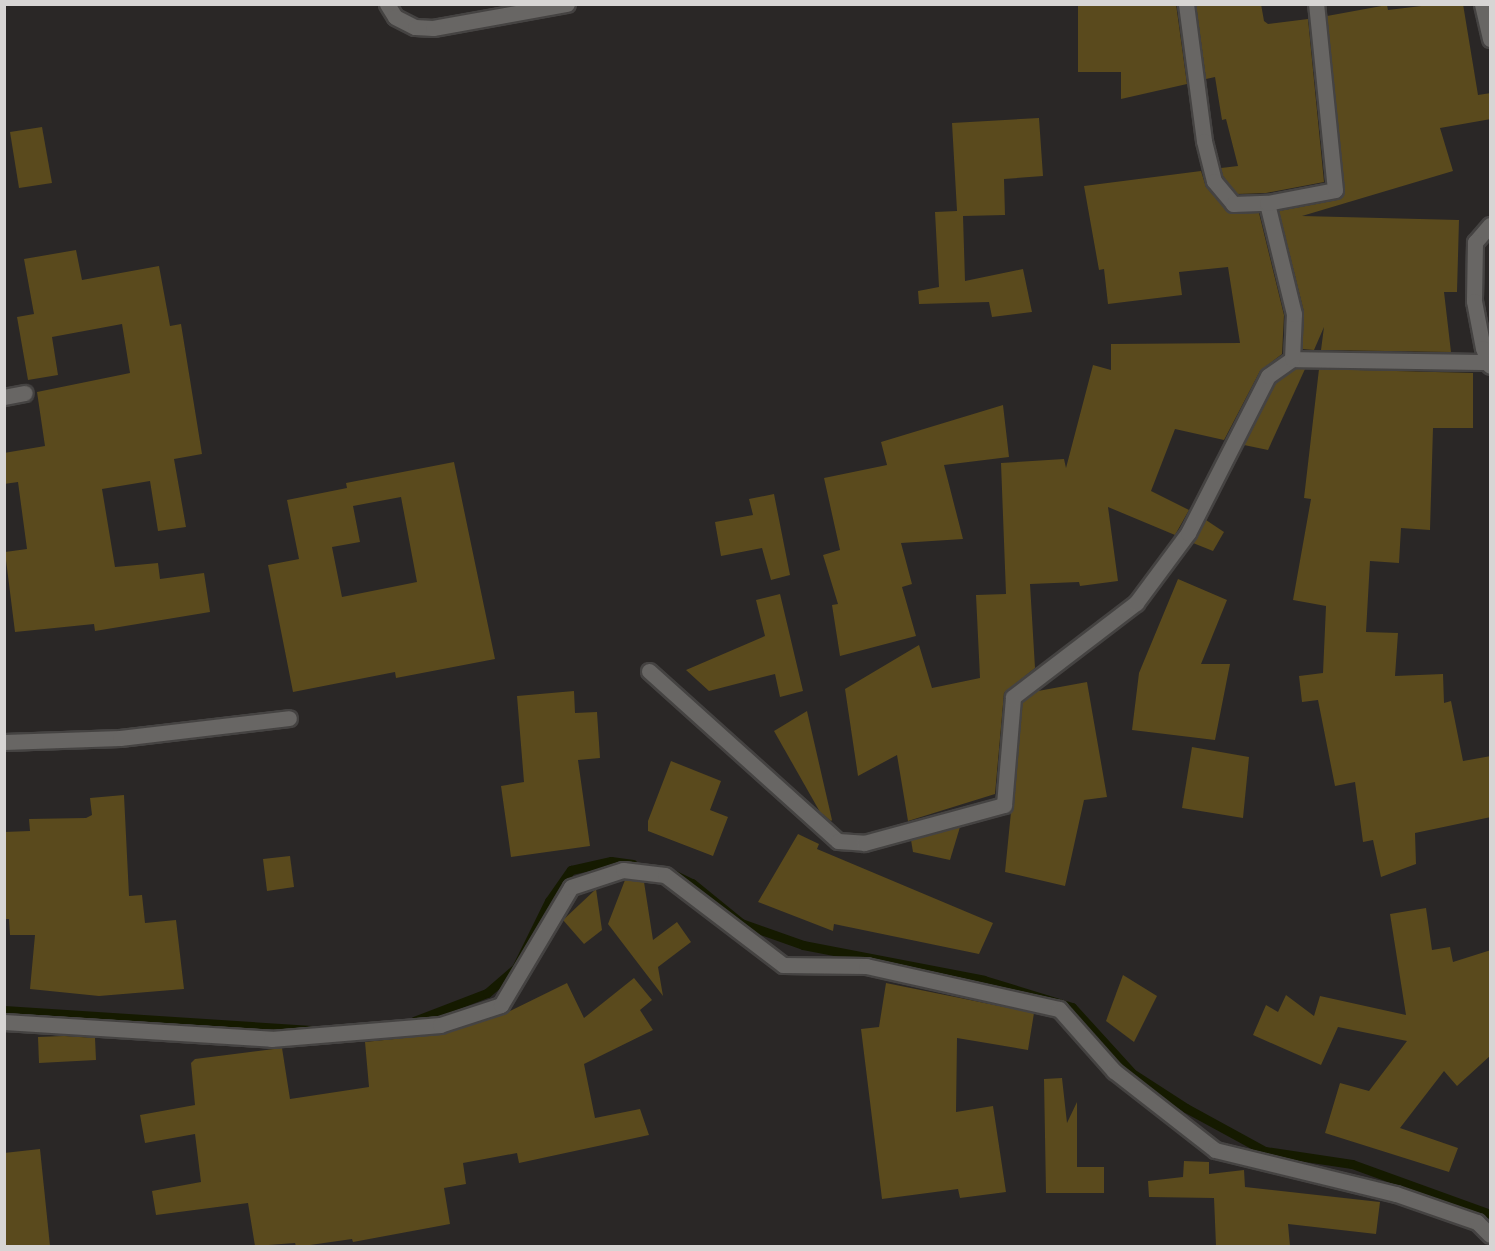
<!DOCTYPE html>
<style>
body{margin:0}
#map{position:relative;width:1495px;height:1251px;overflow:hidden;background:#2a2726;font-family:Montserrat,sans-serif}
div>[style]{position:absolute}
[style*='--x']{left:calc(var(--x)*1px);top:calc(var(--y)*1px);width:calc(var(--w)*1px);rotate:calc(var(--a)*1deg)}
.stream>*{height:9px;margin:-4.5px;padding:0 4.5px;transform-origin:4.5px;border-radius:4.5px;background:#151a00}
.building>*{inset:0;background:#5a4a1d}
.roads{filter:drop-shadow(2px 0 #454342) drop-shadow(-2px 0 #454342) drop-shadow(0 2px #454342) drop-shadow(0 -2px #454342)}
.street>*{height:15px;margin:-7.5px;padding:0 7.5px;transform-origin:7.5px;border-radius:7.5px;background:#686664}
span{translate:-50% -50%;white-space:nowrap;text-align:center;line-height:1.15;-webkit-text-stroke:6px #201e1c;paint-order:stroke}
.frame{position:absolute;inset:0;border:6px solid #d7d5d4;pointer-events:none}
</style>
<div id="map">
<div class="stream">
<i style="--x:669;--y:872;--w:25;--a:26"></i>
<i style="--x:692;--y:883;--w:63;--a:39.2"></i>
<i style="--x:741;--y:923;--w:66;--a:19.5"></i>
<i style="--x:803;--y:945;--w:184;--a:10.9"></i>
<i style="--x:984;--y:980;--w:92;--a:17.1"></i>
<i style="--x:1072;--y:1007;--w:89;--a:47.7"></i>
<i style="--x:1132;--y:1073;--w:64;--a:32.9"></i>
<i style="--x:1186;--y:1108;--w:90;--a:28.6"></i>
<i style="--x:1265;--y:1151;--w:88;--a:8.5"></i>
<i style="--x:1352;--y:1164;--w:147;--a:19.9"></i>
<i style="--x:4;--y:1010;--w:308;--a:3.7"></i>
<i style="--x:414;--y:1021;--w:78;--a:-21"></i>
<i style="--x:487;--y:993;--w:38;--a:-41"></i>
<i style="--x:516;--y:968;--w:75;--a:-63.8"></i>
<i style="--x:549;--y:901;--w:38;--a:-55"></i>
<i style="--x:571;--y:870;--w:41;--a:-12.7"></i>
<i style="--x:611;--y:861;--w:22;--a:8"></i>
</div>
<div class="building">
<i style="clip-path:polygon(1078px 4px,1176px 4px,1187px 84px,1121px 99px,1121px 72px,1078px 72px)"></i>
<i style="clip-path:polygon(1196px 4px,1261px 4px,1264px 21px,1268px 24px,1308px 19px,1324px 182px,1266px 193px,1237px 194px,1223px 176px,1221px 168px,1238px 166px,1226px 119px,1222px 120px,1215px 77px,1206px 79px)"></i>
<i style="clip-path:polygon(1438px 4px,1463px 4px,1478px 95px,1491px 93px,1491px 119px,1440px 128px,1453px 171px,1302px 216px,1459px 220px,1457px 292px,1444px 292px,1451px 352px,1321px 350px,1324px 327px,1314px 350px,1302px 349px,1304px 312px,1279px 211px,1337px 200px,1344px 193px,1327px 16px,1387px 5px,1388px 10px)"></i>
<i style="clip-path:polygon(1039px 118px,1043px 176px,1004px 179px,1005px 215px,963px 216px,965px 281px,1023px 269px,1032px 312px,992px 317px,989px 302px,919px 304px,918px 291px,939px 287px,935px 212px,957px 211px,952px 123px)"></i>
<i style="clip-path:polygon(42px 127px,52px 183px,19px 188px,10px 132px)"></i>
<i style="clip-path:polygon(1201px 171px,1206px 187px,1229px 213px,1259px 213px,1284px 315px,1282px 354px,1260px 371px,1224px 440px,1175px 429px,1151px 491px,1189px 510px,1175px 535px,1108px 507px,1118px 581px,1080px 586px,1079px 582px,1030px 584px,1035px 668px,1004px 693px,995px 794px,908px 821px,897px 755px,858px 776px,845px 689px,919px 645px,932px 688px,980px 678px,976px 595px,1006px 594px,1001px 463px,1064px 459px,1066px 468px,1093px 365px,1111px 370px,1111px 344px,1240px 343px,1228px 267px,1179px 272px,1182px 295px,1108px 304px,1104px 269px,1099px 270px,1084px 186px)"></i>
<i style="clip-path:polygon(76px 250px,82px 280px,159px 266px,170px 326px,181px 324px,202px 454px,174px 459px,186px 527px,158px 531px,150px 481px,102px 489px,115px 567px,158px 563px,160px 579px,204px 573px,210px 612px,95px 631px,94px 624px,15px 632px,5px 552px,27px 549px,18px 482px,4px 484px,4px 453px,45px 446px,37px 392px,130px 373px,122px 324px,52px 337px,58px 375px,28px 380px,17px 317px,34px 314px,24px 259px)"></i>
<i style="clip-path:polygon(1295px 369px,1305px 369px,1268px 450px,1244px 445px,1276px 383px)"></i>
<i style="clip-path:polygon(1319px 369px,1473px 373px,1473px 428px,1433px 428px,1430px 530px,1401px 528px,1399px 563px,1370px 561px,1366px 632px,1398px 633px,1395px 676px,1443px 674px,1444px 703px,1451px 701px,1463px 761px,1491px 756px,1491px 817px,1415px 833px,1416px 864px,1381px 877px,1373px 840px,1363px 842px,1355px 782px,1335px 786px,1318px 700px,1302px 702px,1299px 676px,1323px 673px,1326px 606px,1293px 600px,1311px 499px,1304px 498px)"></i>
<i style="clip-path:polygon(1003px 405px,1009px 457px,944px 465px,963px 539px,901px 543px,912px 584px,902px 587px,916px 636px,840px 656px,832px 605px,838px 604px,823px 555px,840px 550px,824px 478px,887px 465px,881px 442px)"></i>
<i style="clip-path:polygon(evenodd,454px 462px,495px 659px,396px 678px,395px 672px,293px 692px,268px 565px,299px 559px,287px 500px,347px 488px,346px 483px,454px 462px,401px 497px,417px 582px,342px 597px,332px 547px,360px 542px,353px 506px,401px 497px)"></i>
<i style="clip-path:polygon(774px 494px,790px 575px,771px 580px,762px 548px,721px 556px,715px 522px,753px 515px,749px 499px)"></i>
<i style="clip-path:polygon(1206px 520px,1224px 532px,1213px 551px,1193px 543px)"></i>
<i style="clip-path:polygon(1178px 579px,1227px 600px,1201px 664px,1230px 664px,1215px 740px,1132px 730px,1139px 673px)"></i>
<i style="clip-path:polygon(780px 594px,803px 691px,780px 697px,775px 674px,709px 691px,686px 670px,765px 636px,756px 600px)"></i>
<i style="clip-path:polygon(1087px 682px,1107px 797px,1084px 800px,1065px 886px,1005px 872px,1022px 702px,1038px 691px)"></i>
<i style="clip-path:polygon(574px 691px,575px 713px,597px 712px,600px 758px,578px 760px,590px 846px,511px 857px,501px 786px,524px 782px,517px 696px)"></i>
<i style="clip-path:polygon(807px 711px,832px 820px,831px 821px,820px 812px,774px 731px)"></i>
<i style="clip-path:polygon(1192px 747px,1249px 757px,1243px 818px,1182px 808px)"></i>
<i style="clip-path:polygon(671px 761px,721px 781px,710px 810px,728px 817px,713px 856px,648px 831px,648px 821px)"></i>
<i style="clip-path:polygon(124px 795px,129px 896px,142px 895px,145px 923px,176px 920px,184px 989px,99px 996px,30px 989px,35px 935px,10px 935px,9px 919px,4px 919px,4px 832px,30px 831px,29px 819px,86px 818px,92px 815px,90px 798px)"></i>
<i style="clip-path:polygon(960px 827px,950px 860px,913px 852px,911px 840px)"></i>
<i style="clip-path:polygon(798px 834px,819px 844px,817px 849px,993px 923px,979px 954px,834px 924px,833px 931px,758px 902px)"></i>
<i style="clip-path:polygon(290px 856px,294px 887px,267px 891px,263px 859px)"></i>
<i style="clip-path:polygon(625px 880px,644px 882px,653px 940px,677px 922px,691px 942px,658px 967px,663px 996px,608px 924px)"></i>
<i style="clip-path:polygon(596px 889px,602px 930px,584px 944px,563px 920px)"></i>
<i style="clip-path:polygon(1426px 908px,1432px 950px,1450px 947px,1453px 962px,1491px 950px,1491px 1055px,1457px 1086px,1444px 1071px,1400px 1128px,1458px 1148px,1449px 1172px,1325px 1133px,1340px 1083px,1369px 1091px,1407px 1041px,1338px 1027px,1321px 1065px,1253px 1035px,1266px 1005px,1278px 1012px,1286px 995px,1314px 1016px,1320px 996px,1406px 1015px,1390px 914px)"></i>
<i style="clip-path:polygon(1123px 975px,1157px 996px,1134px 1042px,1106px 1021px)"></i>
<i style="clip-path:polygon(634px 978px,652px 1000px,640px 1010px,653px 1030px,584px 1064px,595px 1118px,640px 1109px,649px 1135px,519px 1163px,517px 1153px,463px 1163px,466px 1184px,444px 1188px,450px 1224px,353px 1242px,352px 1239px,303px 1246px,296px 1246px,295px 1243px,255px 1246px,248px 1203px,156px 1215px,152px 1191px,201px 1182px,195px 1134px,145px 1143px,140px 1115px,195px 1105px,191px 1063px,195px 1059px,282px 1048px,290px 1099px,369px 1087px,365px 1042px,443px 1034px,504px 1014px,567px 983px,584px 1018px)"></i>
<i style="clip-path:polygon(886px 983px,1034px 1013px,1028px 1050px,957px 1038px,956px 1112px,993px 1106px,1006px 1192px,960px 1198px,958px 1189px,882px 1199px,861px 1029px,879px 1027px)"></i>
<i style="clip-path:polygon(64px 1036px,95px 1038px,96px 1060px,39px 1063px,38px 1037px)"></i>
<i style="clip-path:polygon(1062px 1078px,1067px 1123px,1077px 1102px,1077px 1167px,1104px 1167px,1104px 1193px,1046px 1193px,1044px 1079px)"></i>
<i style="clip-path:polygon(40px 1149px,50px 1246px,4px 1246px,4px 1153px)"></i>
<i style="clip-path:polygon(1184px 1161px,1209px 1162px,1209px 1174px,1244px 1170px,1245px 1187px,1380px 1202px,1376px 1234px,1288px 1224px,1290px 1246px,1216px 1246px,1214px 1198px,1149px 1197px,1148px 1181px,1183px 1177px)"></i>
</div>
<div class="roads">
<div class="street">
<i style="--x:387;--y:4;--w:15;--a:58"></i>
<i style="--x:395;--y:17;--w:22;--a:27"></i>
<i style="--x:415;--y:27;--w:18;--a:3"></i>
<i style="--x:433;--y:28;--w:136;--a:-10.2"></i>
<i style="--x:1186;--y:4;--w:138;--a:82.5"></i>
<i style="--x:1204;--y:141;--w:41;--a:76"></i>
<i style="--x:1214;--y:181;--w:30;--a:50"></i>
<i style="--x:1233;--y:204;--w:34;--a:-2"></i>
<i style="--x:1482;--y:4;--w:36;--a:77"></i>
<i style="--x:1490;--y:225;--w:23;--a:131"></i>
<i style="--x:1475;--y:242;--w:59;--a:91"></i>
<i style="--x:1474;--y:301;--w:48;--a:79.2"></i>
<i style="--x:1483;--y:348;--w:19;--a:69"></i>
<i style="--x:1292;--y:359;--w:198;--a:0.9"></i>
<i style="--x:4;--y:397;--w:21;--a:-11"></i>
<i style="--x:649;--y:671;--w:254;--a:42"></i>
<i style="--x:838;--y:841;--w:26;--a:4"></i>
<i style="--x:864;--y:843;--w:145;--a:-15.2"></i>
<i style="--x:1004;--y:805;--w:108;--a:-85.2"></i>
<i style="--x:1013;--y:697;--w:155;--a:-37.4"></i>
<i style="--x:1136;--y:603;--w:87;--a:-53.4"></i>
<i style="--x:1188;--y:533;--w:176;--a:-63"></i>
<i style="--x:1268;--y:376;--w:29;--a:-35"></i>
<i style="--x:1292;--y:359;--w:45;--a:-87.5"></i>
<i style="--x:1294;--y:314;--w:114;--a:-103.7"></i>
<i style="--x:1267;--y:203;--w:69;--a:-10.8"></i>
<i style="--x:1335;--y:190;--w:187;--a:-95.8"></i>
<i style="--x:4;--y:742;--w:116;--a:-2"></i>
<i style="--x:120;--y:738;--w:170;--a:-6.7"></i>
<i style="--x:4;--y:1022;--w:268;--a:3.6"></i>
<i style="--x:271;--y:1039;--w:170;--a:-4.7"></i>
<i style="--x:440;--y:1025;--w:64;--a:-18.2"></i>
<i style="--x:501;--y:1005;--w:137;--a:-59.3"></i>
<i style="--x:571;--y:887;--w:55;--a:-18.1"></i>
<i style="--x:623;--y:870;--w:42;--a:6.8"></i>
<i style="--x:665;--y:875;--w:148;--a:37.3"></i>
<i style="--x:783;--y:965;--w:83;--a:0.7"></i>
<i style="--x:866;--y:966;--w:198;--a:12.6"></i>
<i style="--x:1059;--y:1009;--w:83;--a:48.4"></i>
<i style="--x:1114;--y:1071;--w:128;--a:38"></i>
<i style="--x:1215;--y:1150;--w:186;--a:13.7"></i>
<i style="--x:1396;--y:1194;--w:86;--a:19.1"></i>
<i style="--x:1477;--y:1222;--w:18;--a:45"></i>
</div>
</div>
<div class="frame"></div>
</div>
